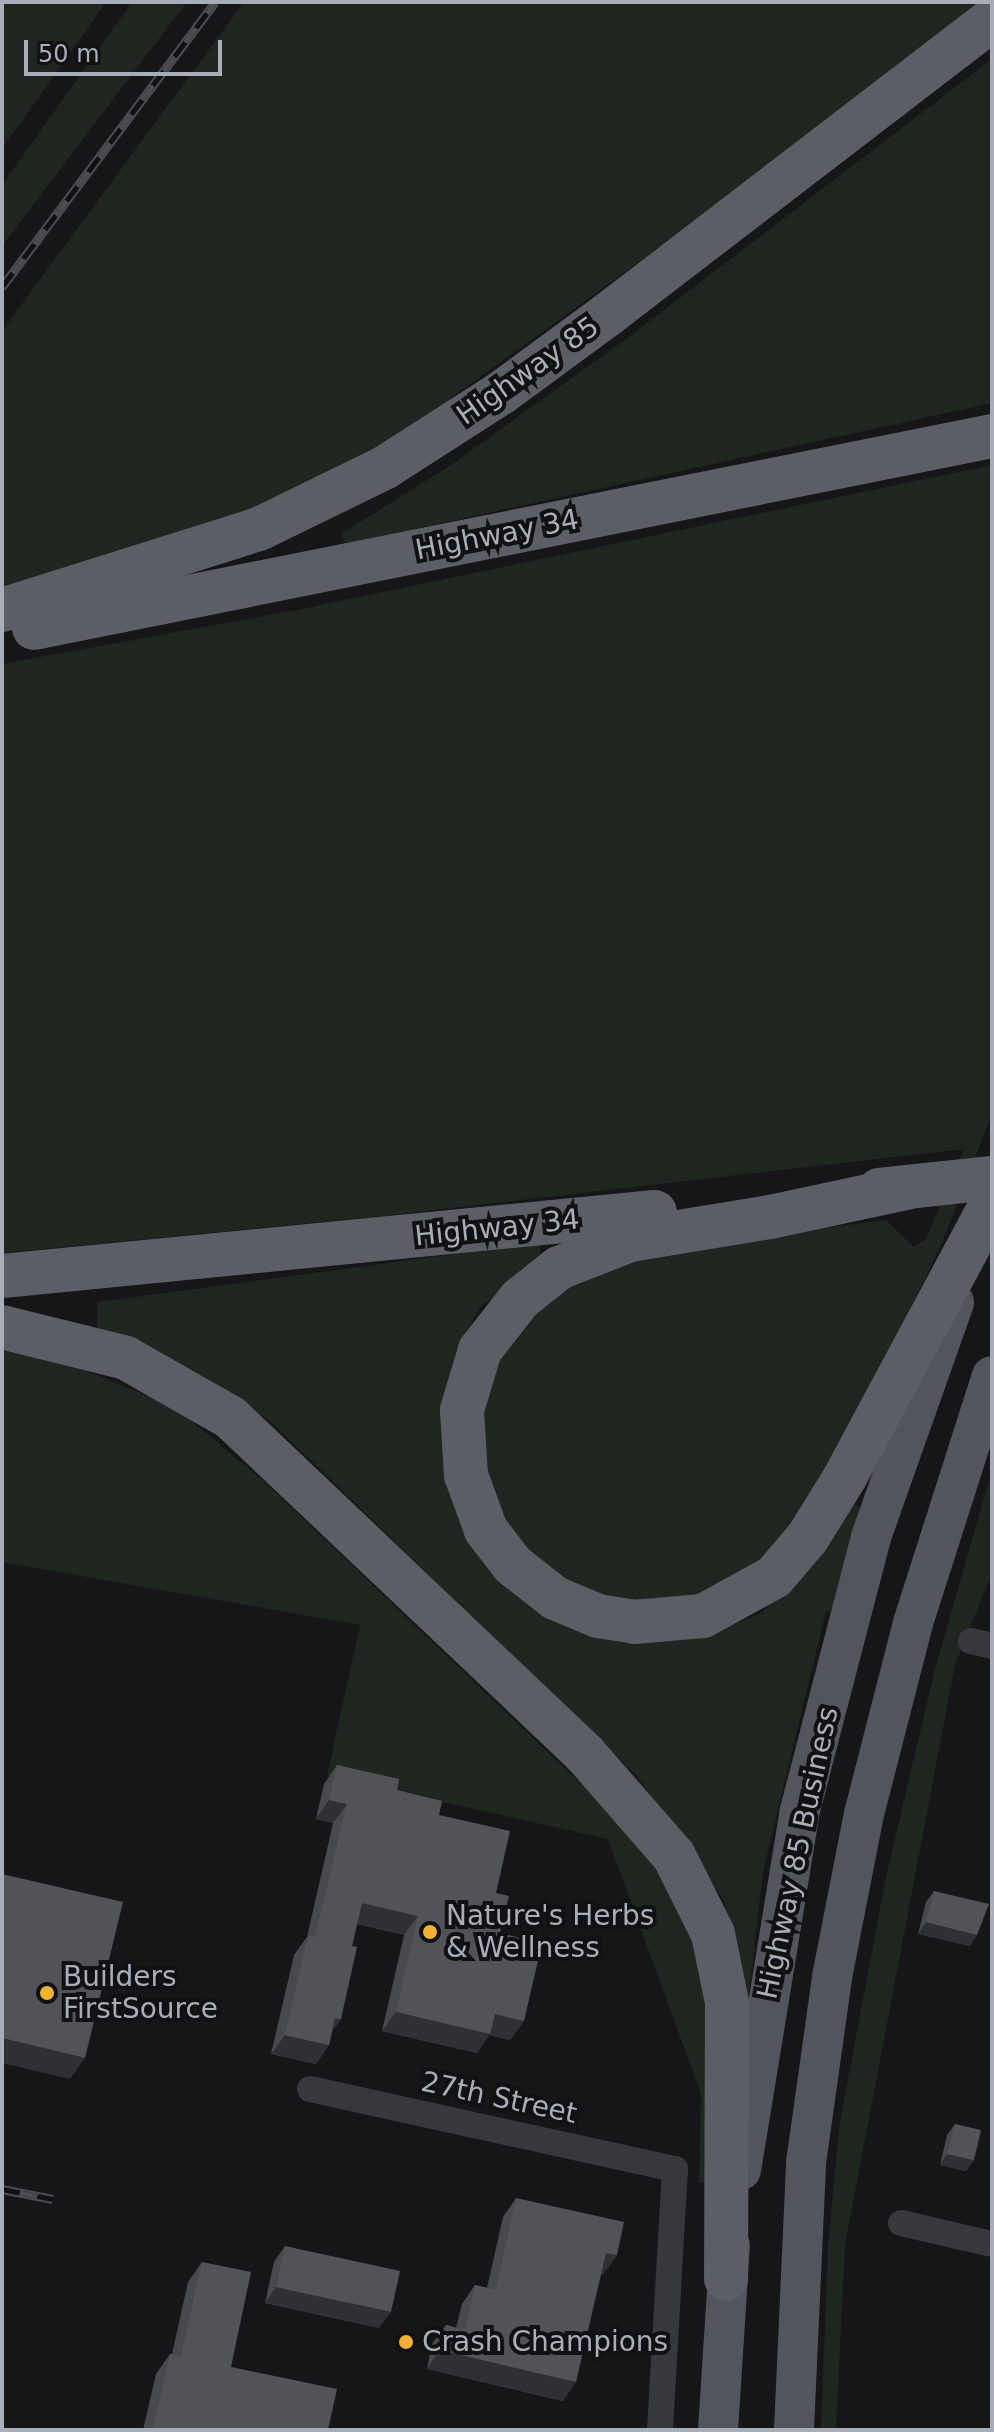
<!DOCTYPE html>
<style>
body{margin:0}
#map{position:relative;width:994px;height:2432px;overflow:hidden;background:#161618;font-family:"DejaVu Sans",sans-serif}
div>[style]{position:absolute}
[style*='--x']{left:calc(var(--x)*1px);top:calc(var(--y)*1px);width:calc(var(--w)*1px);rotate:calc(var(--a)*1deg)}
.green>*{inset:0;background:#1e261f}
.minor>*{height:26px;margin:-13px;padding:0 13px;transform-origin:13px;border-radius:13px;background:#37383d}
.primary>*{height:40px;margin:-20px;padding:0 20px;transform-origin:20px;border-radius:20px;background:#53555c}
.trunk>*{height:44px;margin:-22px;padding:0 22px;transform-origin:22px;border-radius:22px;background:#5b5e65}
.rail>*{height:9px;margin-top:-4.5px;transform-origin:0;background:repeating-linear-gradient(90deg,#111113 0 18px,#4a4c52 0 36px);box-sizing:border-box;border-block:2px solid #4a4c52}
.wall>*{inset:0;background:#47494d}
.shaded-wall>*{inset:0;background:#2f3033}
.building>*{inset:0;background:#525359}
.dots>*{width:22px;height:22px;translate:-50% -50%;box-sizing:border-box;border:4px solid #111113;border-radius:50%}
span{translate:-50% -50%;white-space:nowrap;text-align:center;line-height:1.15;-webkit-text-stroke:8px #111113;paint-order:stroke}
.street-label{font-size:28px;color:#a8adb8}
.poi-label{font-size:28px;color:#a8adb8}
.left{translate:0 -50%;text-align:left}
.frame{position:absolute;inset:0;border:4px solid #a8adb8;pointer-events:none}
.scale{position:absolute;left:24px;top:40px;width:198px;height:36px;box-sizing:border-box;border:4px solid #a8adb8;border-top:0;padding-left:10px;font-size:24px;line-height:28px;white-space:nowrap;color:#a8adb8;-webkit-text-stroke:6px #111113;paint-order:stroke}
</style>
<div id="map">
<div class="green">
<i style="clip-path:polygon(2px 2px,106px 2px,2px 149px)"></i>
<i style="clip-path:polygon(132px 2px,187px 2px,2px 246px,2px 185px)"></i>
<i style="clip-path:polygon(244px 2px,984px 2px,788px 154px,447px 401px,341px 470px,280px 500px,2px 596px,2px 331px)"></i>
<i style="clip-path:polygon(992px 59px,992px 403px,346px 544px,341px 534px,451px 465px,630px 336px)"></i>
<i style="clip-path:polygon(992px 465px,992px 1114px,942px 1243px,834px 1470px,779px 1549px,731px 1584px,677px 1601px,626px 1605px,581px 1592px,538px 1566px,507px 1527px,487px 1482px,482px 1453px,487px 1381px,504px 1333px,577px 1274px,628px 1252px,886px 1220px,914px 1247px,926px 1239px,964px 1149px,382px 1216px,2px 1253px,2px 664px,297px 610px)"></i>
<i style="clip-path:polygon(538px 1243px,543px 1261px,479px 1308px,456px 1353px,448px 1413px,475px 1545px,702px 1637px,762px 1613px,853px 1504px,860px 1507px,835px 1611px,826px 1611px,763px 1872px,748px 2001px,724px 1901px,636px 1775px,268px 1419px,160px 1356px,97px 1328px,97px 1302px)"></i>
<i style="clip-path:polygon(2px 1346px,89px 1372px,175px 1407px,267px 1484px,625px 1826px,687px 1909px,708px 1969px,707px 2183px,699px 2182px,701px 2094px,608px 1839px,327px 1776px,360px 1625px,2px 1562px)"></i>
<i style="clip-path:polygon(992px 1470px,992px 1573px,955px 1665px,845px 2245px,836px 2430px,821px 2430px,828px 2247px,839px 2127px,886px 1877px,935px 1669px)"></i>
</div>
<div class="minor">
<i style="--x:971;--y:1641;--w:22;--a:13"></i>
<i style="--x:310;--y:2089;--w:374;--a:12.4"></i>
<i style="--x:675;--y:2169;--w:261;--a:93.3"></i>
<i style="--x:901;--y:2223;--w:93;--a:13"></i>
</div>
<div class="primary">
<i style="--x:741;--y:2170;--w:361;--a:-80.7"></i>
<i style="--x:799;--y:1814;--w:286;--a:-75.4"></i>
<i style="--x:871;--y:1537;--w:249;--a:-70.5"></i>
<i style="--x:718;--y:2430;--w:185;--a:-86.3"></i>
<i style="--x:794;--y:2430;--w:267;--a:-87.4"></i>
<i style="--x:806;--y:2163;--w:188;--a:-82"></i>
<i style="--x:832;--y:1977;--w:166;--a:-78.9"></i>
<i style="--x:864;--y:1814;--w:197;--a:-75.6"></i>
<i style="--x:913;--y:1623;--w:259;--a:-72.3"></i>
</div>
<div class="trunk">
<i style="--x:2;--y:610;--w:269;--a:-17.5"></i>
<i style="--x:259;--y:529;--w:139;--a:-26"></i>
<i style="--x:384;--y:468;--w:139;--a:-32.7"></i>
<i style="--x:501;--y:393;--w:132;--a:-36.3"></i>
<i style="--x:607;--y:315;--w:485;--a:-37.5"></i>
<i style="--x:34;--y:628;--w:977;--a:-11.33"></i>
<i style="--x:906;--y:1188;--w:139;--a:168"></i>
<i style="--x:770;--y:1217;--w:142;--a:170.7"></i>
<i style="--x:630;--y:1240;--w:76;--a:158.5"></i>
<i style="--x:559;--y:1268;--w:50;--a:141.5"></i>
<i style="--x:520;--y:1299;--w:65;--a:128.1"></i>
<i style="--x:480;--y:1350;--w:63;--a:106.7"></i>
<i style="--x:462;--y:1410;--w:65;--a:86.5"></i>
<i style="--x:466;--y:1475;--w:59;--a:70"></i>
<i style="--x:486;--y:1530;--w:44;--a:52.4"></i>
<i style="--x:513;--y:1565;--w:53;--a:38.2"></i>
<i style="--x:555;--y:1598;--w:47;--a:22.7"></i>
<i style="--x:598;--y:1616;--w:36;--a:9"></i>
<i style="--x:634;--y:1622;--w:69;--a:-5"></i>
<i style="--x:703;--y:1616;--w:81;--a:-28.8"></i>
<i style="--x:774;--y:1577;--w:52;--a:-49.6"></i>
<i style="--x:808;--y:1537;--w:70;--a:-58.3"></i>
<i style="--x:845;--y:1477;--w:311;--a:-61.8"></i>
<i style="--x:879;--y:1190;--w:114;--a:-6.1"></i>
<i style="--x:2;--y:1276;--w:656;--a:-5.6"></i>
<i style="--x:2;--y:1327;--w:128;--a:14"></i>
<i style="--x:126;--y:1358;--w:121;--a:29.7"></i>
<i style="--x:231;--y:1418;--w:488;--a:43.5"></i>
<i style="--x:585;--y:1754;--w:135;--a:48.9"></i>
<i style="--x:674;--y:1856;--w:87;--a:63.4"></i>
<i style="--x:713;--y:1934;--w:69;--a:78.4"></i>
<i style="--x:727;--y:2002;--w:277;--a:90.2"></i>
</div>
<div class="rail">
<i style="--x:2;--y:287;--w:356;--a:-53.2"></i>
<i style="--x:2;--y:2189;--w:52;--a:11.1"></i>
</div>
<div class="wall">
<i style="clip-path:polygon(337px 1765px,397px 1790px,439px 1815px,496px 1893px,500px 1933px,524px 2021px,510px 2040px,489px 2035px,477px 2053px,382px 2031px,404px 1935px,357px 1924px,352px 1946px,341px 2019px,332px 2031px,329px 2045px,316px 2064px,271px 2054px,294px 1955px,307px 1937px,333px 1823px,316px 1819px,324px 1784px)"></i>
<i style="clip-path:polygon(934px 1891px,970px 1946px,918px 1934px,926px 1902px)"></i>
<i style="clip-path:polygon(955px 2124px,974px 2160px,966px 2171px,940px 2165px,947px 2135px)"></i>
<i style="clip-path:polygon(516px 2198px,617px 2255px,603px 2274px,601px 2274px,563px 2401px,427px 2369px,432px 2344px,446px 2325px,456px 2328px,462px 2304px,475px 2285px,487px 2288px,503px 2217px)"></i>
<i style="clip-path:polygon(285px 2246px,379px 2328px,265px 2303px,274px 2262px)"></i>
<i style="clip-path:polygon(202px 2262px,231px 2367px,328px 2430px,143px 2430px,156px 2374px,170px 2354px,172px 2354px,188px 2282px)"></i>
</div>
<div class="shaded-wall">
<i style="clip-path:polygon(329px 1800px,347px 1804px,333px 1823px,316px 1819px)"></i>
<i style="clip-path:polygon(362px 1903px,418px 1916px,404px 1935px,349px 1922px)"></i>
<i style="clip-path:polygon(926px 1922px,977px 1935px,970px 1946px,918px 1934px)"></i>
<i style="clip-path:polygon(396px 2012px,495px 2014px,524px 2021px,510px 2040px,489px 2035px,477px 2053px,382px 2031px)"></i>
<i style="clip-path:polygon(335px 2018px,341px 2019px,328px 2038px)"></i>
<i style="clip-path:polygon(285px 2035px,329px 2045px,316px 2064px,271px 2054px)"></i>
<i style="clip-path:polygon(2px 2038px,85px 2058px,70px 2079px,2px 2063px)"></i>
<i style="clip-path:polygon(947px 2154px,974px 2160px,966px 2171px,940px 2165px)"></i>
<i style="clip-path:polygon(606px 2253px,617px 2255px,603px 2274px,592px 2272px)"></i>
<i style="clip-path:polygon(276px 2287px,391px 2312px,379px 2328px,265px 2303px)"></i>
<i style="clip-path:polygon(440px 2350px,576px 2382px,563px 2401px,427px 2369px)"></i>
</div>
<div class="building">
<i style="clip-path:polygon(337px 1765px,399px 1779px,397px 1790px,442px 1801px,439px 1815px,510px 1831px,496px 1893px,509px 1896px,500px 1933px,542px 1943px,524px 2021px,495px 2014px,490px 2034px,396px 2012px,418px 1916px,362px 1903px,352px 1946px,357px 1947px,341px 2019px,335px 2018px,329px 2045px,285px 2035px,308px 1936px,315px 1937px,347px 1804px,329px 1800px)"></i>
<i style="clip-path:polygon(2px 1874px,123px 1902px,85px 2058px,2px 2038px)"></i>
<i style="clip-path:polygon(934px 1891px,989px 1904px,977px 1935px,926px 1922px)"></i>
<i style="clip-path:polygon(955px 2124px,981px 2130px,974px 2160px,947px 2154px)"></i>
<i style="clip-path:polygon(516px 2198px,624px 2222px,617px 2255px,606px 2253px,576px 2382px,440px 2350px,446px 2325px,465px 2330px,475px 2285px,496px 2290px)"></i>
<i style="clip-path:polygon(285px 2246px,400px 2271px,391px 2312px,276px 2287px)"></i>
<i style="clip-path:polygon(202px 2262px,251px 2272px,231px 2367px,337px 2389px,328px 2430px,153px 2430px,170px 2354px,181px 2356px)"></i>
</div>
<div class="dots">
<i style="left:430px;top:1932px;background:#f2b134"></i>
<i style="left:47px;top:1993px;background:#f2b134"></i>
<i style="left:406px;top:2342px;background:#f2b134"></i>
</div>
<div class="street-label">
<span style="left:528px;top:371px;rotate:-35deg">Highway 85</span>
<span style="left:497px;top:535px;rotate:-11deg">Highway 34</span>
<span style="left:497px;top:1228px;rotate:-6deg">Highway 34</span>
<span style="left:798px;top:1853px;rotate:-78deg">Highway 85 Business</span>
<span style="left:499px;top:2098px;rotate:12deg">27th Street</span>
</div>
<div class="poi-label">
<span class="left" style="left:446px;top:1932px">Nature's Herbs<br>&amp; Wellness</span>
<span class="left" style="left:63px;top:1993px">Builders<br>FirstSource</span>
<span class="left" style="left:422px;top:2342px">Crash Champions</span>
</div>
<div class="frame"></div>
<div class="scale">50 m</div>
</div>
